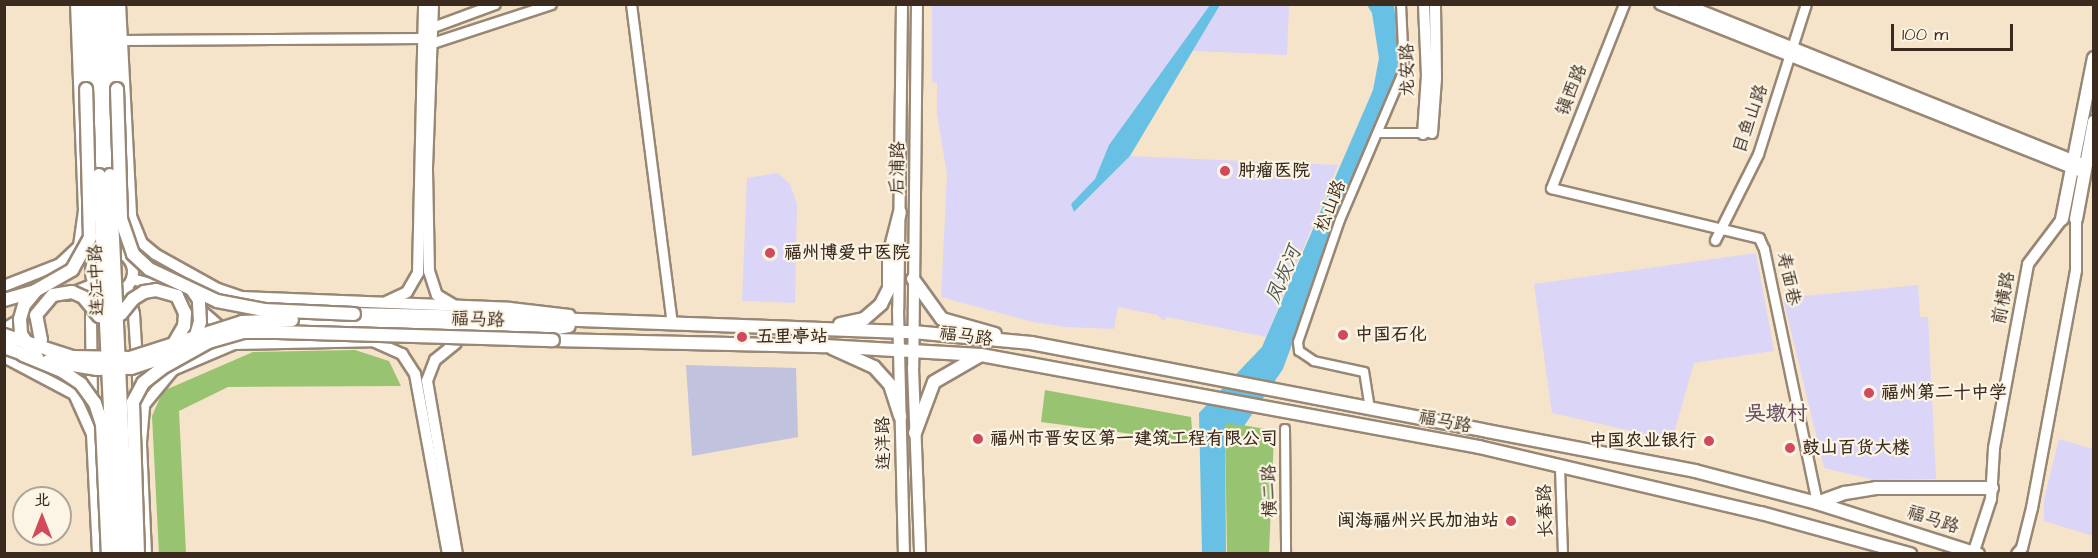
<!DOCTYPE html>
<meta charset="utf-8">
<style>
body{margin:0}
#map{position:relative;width:2098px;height:558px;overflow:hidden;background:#f5e4ca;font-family:"Architects Daughter","LXGW WenKai TC",sans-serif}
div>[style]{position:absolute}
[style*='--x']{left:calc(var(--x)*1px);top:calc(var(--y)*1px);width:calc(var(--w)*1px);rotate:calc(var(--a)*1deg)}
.built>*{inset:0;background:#dbd6f7}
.industrial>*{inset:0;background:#c1c2dd}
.green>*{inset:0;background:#98c370}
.water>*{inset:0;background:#68c1e5}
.roads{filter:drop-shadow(2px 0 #988774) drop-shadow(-2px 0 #988774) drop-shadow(0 2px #988774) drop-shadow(0 -2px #988774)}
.minor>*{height:8px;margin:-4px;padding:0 4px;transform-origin:4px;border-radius:4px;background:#fff}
.tertiary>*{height:9px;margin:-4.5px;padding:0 4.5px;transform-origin:4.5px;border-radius:4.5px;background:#fff}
.secondary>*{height:10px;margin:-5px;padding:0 5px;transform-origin:5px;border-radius:5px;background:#fff}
.secondary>.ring{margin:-5px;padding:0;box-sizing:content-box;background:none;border:10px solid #fff;border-radius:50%}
.primary>*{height:12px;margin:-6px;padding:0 6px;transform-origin:6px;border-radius:6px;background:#fff}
.trunk>*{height:12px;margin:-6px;padding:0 6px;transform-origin:6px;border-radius:6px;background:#fff}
.bridges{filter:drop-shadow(2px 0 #988774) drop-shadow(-2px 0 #988774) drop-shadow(0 2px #988774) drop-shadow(0 -2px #988774)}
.primary-bridge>*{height:12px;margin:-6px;padding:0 6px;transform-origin:6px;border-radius:6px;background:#fff}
.trunk-bridge>*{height:12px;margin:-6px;padding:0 6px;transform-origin:6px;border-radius:6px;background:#fff}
.dots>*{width:16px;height:16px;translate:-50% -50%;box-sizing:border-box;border:3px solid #fcf5e5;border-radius:50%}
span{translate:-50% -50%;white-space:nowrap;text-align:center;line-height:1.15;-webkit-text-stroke:4.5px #fcf5e5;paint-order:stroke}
.street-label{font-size:18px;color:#3b2a1e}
.poi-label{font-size:18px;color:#3b2a1e;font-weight:700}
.left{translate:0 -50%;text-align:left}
.right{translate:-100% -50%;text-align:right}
.water-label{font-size:20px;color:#48575a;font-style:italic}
.quarter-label{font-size:21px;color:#6a5061;font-weight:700}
.frame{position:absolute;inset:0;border:6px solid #3b2a1e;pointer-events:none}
.north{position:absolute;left:12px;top:486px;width:60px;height:60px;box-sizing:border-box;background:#fcf5e5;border:2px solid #afa495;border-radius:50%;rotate:0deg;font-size:16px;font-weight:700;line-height:24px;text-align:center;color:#3b2a1e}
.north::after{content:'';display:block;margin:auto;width:21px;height:27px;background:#d1495b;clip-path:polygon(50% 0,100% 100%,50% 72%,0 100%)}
.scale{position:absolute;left:1891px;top:24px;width:122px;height:27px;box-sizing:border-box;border:3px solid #3b2a1e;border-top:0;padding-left:8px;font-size:18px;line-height:21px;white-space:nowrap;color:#3b2a1e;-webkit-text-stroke:4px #fcf5e5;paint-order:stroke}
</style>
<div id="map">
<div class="built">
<i style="clip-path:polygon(932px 5px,1210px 5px,1109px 145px,1095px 179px,1071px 204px,1075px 212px,1130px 156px,1338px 165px,1266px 337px,1166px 317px,1164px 321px,1157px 315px,1118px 307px,1114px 329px,1066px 327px,1033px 322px,941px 297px,947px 175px,937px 114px,937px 83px,932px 82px)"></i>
<i style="clip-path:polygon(1220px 5px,1289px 5px,1287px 55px,1192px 51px)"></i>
<i style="clip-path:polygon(778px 173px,790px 184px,797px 204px,795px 303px,742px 301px,747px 178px)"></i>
<i style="clip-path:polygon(1756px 253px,1774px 351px,1694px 363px,1672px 440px,1552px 413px,1534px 284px)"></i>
<i style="clip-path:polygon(1918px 285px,1920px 317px,1928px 317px,1936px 479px,1875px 480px,1824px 468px,1783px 298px)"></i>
<i style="clip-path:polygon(2059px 439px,2093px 449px,2093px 536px,2044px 521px,2044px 499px)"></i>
</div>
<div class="industrial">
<i style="clip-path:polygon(686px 365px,796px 368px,798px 437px,692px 456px)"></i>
</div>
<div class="green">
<i style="clip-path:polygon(355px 350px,389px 361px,401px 386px,228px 387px,179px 411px,186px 553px,159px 554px,152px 416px,163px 391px,253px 352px)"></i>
<i style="clip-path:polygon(1045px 390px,1191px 417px,1193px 442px,1041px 422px)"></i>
<i style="clip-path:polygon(1225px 422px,1271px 430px,1274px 436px,1269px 553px,1227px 553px)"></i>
</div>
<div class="water">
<i style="clip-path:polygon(1210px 5px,1220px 5px,1130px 156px,1074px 212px,1071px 204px,1095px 179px,1109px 145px)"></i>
<i style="clip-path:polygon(1367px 5px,1394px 5px,1399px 46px,1396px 78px,1336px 223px,1283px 369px,1244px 426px,1225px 423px,1226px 553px,1202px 553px,1199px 413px,1262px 347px,1373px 90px,1379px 58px,1372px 13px)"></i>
</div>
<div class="roads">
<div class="minor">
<i style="--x:1378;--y:133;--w:49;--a:0"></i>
<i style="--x:1370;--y:409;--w:37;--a:-99"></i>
<i style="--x:1364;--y:372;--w:51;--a:-167.6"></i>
<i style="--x:1314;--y:361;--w:18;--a:-146"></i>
<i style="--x:1299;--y:351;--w:9;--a:-96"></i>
<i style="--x:1298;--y:342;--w:129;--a:-71"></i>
<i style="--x:1340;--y:220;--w:163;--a:-66.9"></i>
<i style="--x:1404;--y:70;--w:66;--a:-92.6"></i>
<i style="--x:1285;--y:429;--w:125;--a:89.5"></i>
<i style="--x:1560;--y:468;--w:86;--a:88"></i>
</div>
<div class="tertiary">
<i style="--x:631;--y:4;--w:322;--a:82.7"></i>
<i style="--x:1624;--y:4;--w:198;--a:111.6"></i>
<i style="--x:1551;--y:188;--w:214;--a:13.5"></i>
<i style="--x:1759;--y:238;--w:12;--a:66"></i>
<i style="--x:1764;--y:249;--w:259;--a:78.2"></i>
<i style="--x:430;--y:28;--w:69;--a:-20.3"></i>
<i style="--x:123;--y:40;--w:300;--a:-0.4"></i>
<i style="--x:423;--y:38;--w:10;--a:29"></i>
<i style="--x:432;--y:43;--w:125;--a:-18.1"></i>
<i style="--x:1715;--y:240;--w:96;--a:-63.4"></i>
<i style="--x:1758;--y:154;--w:157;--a:-72.3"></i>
</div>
<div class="secondary">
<i style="--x:120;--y:4;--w:212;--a:87"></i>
<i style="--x:131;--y:216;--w:29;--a:68"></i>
<i style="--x:142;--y:243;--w:17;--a:40"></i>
<i style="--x:155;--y:254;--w:72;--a:29.1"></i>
<i style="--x:218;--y:289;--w:24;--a:19"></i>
<i style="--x:241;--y:297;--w:269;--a:2.3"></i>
<i style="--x:510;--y:308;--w:60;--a:6.7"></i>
<i style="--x:433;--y:4;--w:166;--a:92.1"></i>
<i style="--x:427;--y:170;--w:101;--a:88.9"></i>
<i style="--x:429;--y:271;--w:25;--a:72"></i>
<i style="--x:437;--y:295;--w:21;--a:31"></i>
<i style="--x:902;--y:4;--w:306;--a:90.7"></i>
<i style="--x:898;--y:310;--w:244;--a:88.6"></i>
<i style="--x:917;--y:4;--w:364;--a:90.6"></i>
<i style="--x:913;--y:368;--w:186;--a:87.8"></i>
<i style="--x:1660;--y:4;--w:456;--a:21.7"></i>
<i style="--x:1684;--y:4;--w:433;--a:21.9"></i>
<i style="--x:1432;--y:133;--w:55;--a:-85.8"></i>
<i style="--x:1436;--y:78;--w:74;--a:-90.8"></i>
<i style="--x:1423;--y:134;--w:58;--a:-86.1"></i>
<i style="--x:1427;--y:76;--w:72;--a:-92.4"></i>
<i class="ring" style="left:91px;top:251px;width:32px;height:32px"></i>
<i style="--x:132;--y:279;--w:50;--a:15.2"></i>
<i style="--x:180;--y:292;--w:61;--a:41"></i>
<i style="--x:4;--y:286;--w:60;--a:-21.4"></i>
<i style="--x:60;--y:264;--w:26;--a:-43"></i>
<i style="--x:79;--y:246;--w:35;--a:-82"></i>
<i style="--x:84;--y:211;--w:207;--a:-92.2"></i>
<i style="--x:127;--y:286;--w:29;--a:76"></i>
<i style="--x:134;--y:314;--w:79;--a:86.4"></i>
<i style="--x:67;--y:295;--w:29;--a:-22"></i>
<i style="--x:386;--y:302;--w:23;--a:-25"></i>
<i style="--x:407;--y:292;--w:22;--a:-60"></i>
<i style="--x:418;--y:273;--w:269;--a:-88.7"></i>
<i style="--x:4;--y:329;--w:44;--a:-31.2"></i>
<i style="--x:375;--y:342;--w:30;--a:24"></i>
<i style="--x:402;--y:354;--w:24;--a:57"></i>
<i style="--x:415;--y:374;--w:183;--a:79.6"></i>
<i style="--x:456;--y:343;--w:27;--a:141"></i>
<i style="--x:435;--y:360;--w:22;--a:111"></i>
<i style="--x:427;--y:381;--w:176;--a:80.2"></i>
<i style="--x:4;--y:357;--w:79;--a:27.9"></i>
<i style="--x:74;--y:394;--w:44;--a:65.8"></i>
<i style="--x:92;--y:434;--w:120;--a:87.1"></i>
<i style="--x:92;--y:401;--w:86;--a:-90.7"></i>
<i style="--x:91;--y:315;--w:27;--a:-73"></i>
<i style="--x:146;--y:554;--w:112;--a:-92.6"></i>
<i style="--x:141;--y:442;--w:37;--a:-85"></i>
<i style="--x:144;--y:405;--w:45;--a:-50.4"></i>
<i style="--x:173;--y:370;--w:66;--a:-23.1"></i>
<i style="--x:234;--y:344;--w:150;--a:-1.1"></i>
<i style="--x:1973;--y:554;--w:58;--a:-71.9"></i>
<i style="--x:1991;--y:499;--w:51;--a:-86.6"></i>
<i style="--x:1994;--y:448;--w:187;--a:-79.5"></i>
<i style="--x:2028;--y:264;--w:56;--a:-52.9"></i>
<i style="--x:2017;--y:554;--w:8;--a:-50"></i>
<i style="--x:2022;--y:548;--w:41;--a:-76"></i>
<i style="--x:2032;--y:508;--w:242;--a:-79.5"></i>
<i style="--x:2076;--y:270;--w:51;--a:-90"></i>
</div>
<div class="primary">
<i style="--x:2062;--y:219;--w:164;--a:-78.8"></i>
<i style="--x:2076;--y:219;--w:99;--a:-79.5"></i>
<i style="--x:913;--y:279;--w:49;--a:54.1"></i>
<i style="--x:942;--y:319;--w:55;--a:15.8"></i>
<i style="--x:552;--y:319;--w:361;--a:2.1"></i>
<i style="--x:913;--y:332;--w:119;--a:5.3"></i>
<i style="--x:1031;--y:343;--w:676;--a:10.91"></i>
<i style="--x:1695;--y:471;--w:126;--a:14.7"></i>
<i style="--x:1817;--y:503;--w:169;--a:17.6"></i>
<i style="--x:292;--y:320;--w:260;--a:2"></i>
<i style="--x:552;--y:329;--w:17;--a:-10"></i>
<i style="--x:840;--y:324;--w:25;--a:-12"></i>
<i style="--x:864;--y:319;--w:23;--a:-41"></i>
<i style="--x:881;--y:304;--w:18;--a:-63"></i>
<i style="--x:889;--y:288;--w:33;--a:-90"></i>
<i style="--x:889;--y:255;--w:44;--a:-75.7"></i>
<i style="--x:553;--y:340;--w:272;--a:1.3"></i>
<i style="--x:825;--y:346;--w:156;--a:3.3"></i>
<i style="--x:981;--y:355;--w:506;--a:10.47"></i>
<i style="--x:1479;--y:447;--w:290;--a:13.2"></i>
<i style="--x:1761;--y:513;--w:155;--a:15.4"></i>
<i style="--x:832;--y:348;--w:46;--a:24.3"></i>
<i style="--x:874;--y:367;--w:24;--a:48"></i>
<i style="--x:890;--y:385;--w:33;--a:72"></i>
<i style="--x:915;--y:433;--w:54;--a:-69.6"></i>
<i style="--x:934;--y:382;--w:52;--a:-30"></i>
<i style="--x:1817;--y:503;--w:30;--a:-20"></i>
<i style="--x:1845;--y:493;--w:31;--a:-9"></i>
<i style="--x:1876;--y:488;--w:116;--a:0"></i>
</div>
<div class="trunk">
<i style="--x:83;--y:4;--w:85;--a:88"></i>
<i style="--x:93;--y:4;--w:171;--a:88"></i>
<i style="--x:103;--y:4;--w:171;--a:87.7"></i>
<i style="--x:114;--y:4;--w:85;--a:88"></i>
<i style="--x:354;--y:314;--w:198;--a:1.4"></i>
</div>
</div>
<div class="bridges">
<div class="primary-bridge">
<i style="--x:4;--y:335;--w:71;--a:17.9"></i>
<i style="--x:72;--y:357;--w:58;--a:1"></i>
<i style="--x:130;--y:358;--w:118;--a:-17.8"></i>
<i style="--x:242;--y:322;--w:50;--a:-2.3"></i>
<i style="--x:205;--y:343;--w:40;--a:-16"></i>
<i style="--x:243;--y:332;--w:34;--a:0"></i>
<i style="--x:277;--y:332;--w:276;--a:1.7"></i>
<i style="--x:4;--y:347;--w:29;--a:20"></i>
<i style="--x:48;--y:361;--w:50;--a:9.3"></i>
<i style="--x:97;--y:369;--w:34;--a:-2"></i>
<i style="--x:131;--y:368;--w:55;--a:-18.1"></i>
</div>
<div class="trunk-bridge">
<i style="--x:117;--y:89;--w:130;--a:88.2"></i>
<i style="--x:121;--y:219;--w:37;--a:71"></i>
<i style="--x:133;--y:254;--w:22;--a:43"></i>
<i style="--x:149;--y:269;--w:75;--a:25.2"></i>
<i style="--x:217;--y:301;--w:48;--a:10.8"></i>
<i style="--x:264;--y:310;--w:90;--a:2.5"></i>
<i style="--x:99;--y:175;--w:379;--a:87.3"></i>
<i style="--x:110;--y:175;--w:379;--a:87.3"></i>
<i style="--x:35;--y:292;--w:17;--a:130"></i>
<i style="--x:24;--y:305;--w:15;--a:106"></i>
<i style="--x:20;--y:319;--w:15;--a:86"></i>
<i style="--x:21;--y:334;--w:30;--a:56"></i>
<i style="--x:4;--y:300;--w:32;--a:-16"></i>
<i style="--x:35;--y:291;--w:43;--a:-29.6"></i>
<i style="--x:72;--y:270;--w:37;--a:-61"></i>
<i style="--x:90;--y:238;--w:149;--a:-91.5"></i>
<i style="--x:121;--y:314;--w:19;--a:-51"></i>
<i style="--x:133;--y:299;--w:13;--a:-32"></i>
<i style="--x:144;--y:292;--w:12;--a:-9"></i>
<i style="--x:156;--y:290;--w:22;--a:16"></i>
<i style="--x:177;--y:296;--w:19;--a:65"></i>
<i style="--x:185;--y:313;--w:13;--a:94"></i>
<i style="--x:184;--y:326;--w:22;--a:120"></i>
<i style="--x:41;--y:340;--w:25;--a:-101"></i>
<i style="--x:36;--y:315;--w:26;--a:-50"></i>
<i style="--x:53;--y:295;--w:19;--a:-9"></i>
<i style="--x:72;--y:292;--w:12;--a:24"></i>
<i style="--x:83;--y:297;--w:25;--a:50"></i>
<i style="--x:184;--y:350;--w:16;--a:-45"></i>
<i style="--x:195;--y:339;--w:18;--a:-74"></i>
<i style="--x:200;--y:322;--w:22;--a:-93"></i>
<i style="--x:199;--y:300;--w:11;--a:-124"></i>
<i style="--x:23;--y:355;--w:42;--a:22.3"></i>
<i style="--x:62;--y:371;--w:23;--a:34"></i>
<i style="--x:81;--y:384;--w:24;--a:54"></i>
<i style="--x:95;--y:403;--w:22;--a:72"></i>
<i style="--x:102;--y:424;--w:130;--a:87.4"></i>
<i style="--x:138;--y:554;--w:152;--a:-91.9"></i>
<i style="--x:133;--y:402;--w:21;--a:-62"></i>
<i style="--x:143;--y:383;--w:24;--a:-38"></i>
<i style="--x:162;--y:368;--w:60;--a:-29.1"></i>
</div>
</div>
<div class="dots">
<i style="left:1225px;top:171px;background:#d1495b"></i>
<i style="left:770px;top:253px;background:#d1495b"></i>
<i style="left:1343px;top:335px;background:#d1495b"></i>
<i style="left:742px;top:337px;background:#d1495b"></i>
<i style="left:1869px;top:393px;background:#d1495b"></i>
<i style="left:978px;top:439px;background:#d1495b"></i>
<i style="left:1709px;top:441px;background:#d1495b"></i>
<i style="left:1790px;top:448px;background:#d1495b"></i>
<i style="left:1511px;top:521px;background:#d1495b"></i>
</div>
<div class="street-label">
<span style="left:1408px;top:70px;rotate:-91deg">龙安路</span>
<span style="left:1572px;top:90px;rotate:-68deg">镇西路</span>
<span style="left:1751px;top:119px;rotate:-71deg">目鱼山路</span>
<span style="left:898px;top:168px;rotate:-89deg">后浦路</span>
<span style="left:1331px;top:206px;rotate:-68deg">松山路</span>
<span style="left:1788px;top:279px;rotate:78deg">寿面巷</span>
<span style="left:97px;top:280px;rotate:-92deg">连江中路</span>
<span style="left:2004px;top:298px;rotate:-79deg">前横路</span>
<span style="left:478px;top:320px;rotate:2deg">福马路</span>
<span style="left:966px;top:337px;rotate:8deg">福马路</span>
<span style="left:1445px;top:422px;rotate:11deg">福马路</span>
<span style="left:884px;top:443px;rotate:-91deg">连洋路</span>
<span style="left:1270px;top:491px;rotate:-91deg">横二路</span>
<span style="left:1546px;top:511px;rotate:-92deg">长春路</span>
<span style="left:1933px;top:520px;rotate:18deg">福马路</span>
</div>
<div class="poi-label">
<span class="left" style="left:1238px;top:171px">肿瘤医院</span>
<span class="left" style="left:784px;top:253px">福州博爱中医院</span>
<span class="left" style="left:1355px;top:335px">中国石化</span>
<span class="left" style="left:756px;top:337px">五里亭站</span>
<span class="left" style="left:1881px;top:393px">福州第二十中学</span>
<span class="left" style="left:990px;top:439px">福州市晋安区第一建筑工程有限公司</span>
<span class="right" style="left:1697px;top:441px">中国农业银行</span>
<span class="left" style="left:1802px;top:448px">鼓山百货大楼</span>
<span class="right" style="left:1499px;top:521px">闽海福州兴民加油站</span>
</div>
<div class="water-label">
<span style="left:1284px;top:275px;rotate:-67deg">凤坂河</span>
</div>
<div class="quarter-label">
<span style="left:1776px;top:414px">吴墩村</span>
</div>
<div class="frame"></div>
<div class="north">北</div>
<div class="scale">100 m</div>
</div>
